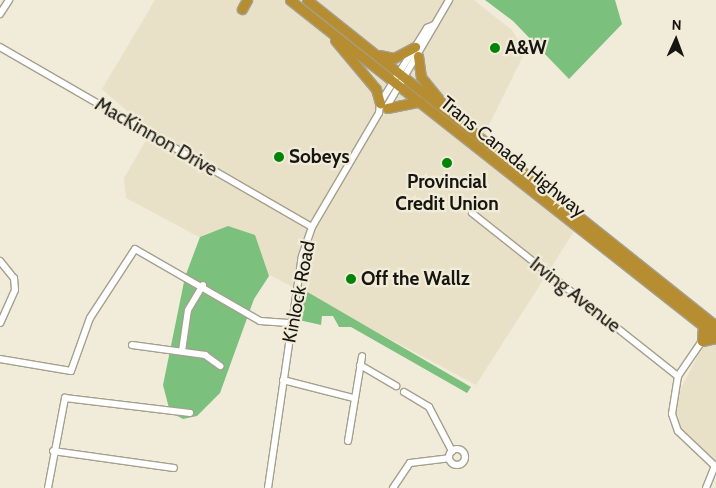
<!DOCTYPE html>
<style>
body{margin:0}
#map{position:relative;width:716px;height:488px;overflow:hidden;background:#f1ecd9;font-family:Cabin,sans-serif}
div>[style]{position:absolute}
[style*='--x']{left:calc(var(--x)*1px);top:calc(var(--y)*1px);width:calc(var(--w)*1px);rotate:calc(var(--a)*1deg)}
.built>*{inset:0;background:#e9e1c7}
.forest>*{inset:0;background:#7bc07d}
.roads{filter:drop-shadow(1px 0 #a5a08e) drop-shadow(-1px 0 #a5a08e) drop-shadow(0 1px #a5a08e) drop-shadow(0 -1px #a5a08e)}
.minor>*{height:6px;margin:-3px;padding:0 3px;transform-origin:3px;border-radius:3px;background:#fff}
.minor>.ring{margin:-3px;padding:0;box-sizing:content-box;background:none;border:6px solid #fff;border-radius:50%}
.highway>*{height:9px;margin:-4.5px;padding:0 4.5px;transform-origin:4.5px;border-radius:4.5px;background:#b68d31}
.dots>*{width:14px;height:14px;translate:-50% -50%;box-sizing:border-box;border:2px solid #f1ecd9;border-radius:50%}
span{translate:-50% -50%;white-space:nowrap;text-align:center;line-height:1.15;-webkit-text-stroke:4.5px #f1ecd9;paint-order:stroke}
.poi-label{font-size:19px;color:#17150f;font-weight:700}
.left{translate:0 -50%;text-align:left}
.street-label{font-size:19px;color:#17150f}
.north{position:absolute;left:651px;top:15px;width:50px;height:50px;-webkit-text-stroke:4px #f1ecd9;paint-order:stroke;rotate:2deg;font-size:14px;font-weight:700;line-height:20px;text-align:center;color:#17150f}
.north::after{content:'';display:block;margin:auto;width:18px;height:22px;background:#17150f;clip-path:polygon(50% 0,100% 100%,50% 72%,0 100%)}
</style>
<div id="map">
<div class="built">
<i style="clip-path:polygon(155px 0,474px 0,512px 30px,525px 52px,485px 133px,582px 219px,476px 385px,126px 198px,124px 178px,151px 132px,102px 89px)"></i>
<i style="clip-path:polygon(709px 334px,716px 339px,716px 470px,678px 435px,672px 406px)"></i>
</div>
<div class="forest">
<i style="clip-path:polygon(485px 0,615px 0,622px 24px,569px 79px,513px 21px)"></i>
<i style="clip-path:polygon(228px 226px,255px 235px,269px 276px,254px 299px,220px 393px,197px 416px,183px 419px,170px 412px,163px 385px,185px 277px,200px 237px)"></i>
<i style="clip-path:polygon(304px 290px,471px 387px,467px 393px,351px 327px,339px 327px,333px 316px,322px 316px,321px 325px,299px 320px)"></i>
</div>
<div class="roads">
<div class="minor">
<i style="--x:0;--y:14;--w:17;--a:-57"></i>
<i style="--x:0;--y:47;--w:360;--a:30"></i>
<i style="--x:386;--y:108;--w:125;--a:-59.7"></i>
<i style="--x:472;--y:213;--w:263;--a:38.4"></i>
<i style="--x:0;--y:261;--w:22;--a:51"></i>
<i style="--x:14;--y:278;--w:12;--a:85"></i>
<i style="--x:15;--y:290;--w:36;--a:114"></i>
<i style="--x:702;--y:341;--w:42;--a:124.4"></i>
<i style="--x:678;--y:376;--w:38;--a:99"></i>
<i style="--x:672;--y:414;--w:18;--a:71"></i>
<i style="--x:678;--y:431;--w:52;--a:43.5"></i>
<i style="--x:132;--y:345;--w:74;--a:7.8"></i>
<i style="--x:205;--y:355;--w:19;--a:36"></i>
<i style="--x:182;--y:351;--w:41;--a:-81.7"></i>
<i style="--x:188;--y:310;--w:29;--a:-59"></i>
<i style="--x:0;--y:359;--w:72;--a:9.6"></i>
<i style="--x:71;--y:371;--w:56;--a:-70.3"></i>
<i style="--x:90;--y:318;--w:82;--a:-56.9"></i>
<i style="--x:135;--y:249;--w:144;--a:29.9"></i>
<i style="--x:260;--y:321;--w:32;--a:4"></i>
<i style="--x:360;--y:365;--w:42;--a:30.3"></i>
<i style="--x:283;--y:380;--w:72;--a:14.4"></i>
<i style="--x:404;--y:392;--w:29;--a:31"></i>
<i style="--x:429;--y:407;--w:50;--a:62.4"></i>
<i style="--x:348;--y:441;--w:86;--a:-80.6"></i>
<i class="ring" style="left:449px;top:449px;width:10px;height:10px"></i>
<i style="--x:53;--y:451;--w:122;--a:8"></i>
<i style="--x:48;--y:488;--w:92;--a:-79.3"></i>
<i style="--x:65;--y:398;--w:126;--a:6.8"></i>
<i style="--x:268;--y:488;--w:234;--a:-81.7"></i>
<i style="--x:302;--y:256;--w:31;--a:-71"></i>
<i style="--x:312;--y:227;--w:132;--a:-59.6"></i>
<i style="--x:379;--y:113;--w:10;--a:-84"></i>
<i style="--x:380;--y:103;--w:89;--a:-57.9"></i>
<i style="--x:427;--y:28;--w:8;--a:-23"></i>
<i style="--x:393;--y:488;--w:30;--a:-56"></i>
<i style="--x:410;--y:463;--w:39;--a:-7"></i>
<i style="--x:706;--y:488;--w:24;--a:-68"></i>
</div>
<div class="highway">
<i style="--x:290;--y:0;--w:543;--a:38.26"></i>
<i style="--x:307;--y:0;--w:523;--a:38.56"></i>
<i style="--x:242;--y:9;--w:10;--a:-61"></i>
<i style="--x:335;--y:40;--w:64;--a:50.1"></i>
<i style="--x:376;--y:89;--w:15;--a:74"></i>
<i style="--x:379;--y:55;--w:15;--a:11"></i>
<i style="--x:394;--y:58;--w:24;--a:-28"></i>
<i style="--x:418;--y:56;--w:21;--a:82"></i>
<i style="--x:421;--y:77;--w:32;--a:51"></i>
<i style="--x:387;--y:108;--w:33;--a:-11"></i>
<i style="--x:703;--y:326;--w:15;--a:94"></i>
<i style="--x:702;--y:341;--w:14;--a:-12"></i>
</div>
</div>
<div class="dots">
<i style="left:495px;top:48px;background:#008405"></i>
<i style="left:279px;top:157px;background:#008405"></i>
<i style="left:447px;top:163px;background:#008405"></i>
<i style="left:351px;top:279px;background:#008405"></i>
</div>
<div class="poi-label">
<span class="left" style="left:505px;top:48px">A&amp;W</span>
<span class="left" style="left:289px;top:157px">Sobeys</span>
<span style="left:447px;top:193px">Provincial<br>Credit Union</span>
<span class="left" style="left:361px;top:279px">Off the Wallz</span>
</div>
<div class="street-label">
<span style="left:156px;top:137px;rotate:30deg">MacKinnon Drive</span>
<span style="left:513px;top:157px;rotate:39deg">Trans Canada Highway</span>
<span style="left:299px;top:292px;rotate:-79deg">Kinlock Road</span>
<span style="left:575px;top:295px;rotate:38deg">Irving Avenue</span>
</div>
<div class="north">N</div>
</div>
